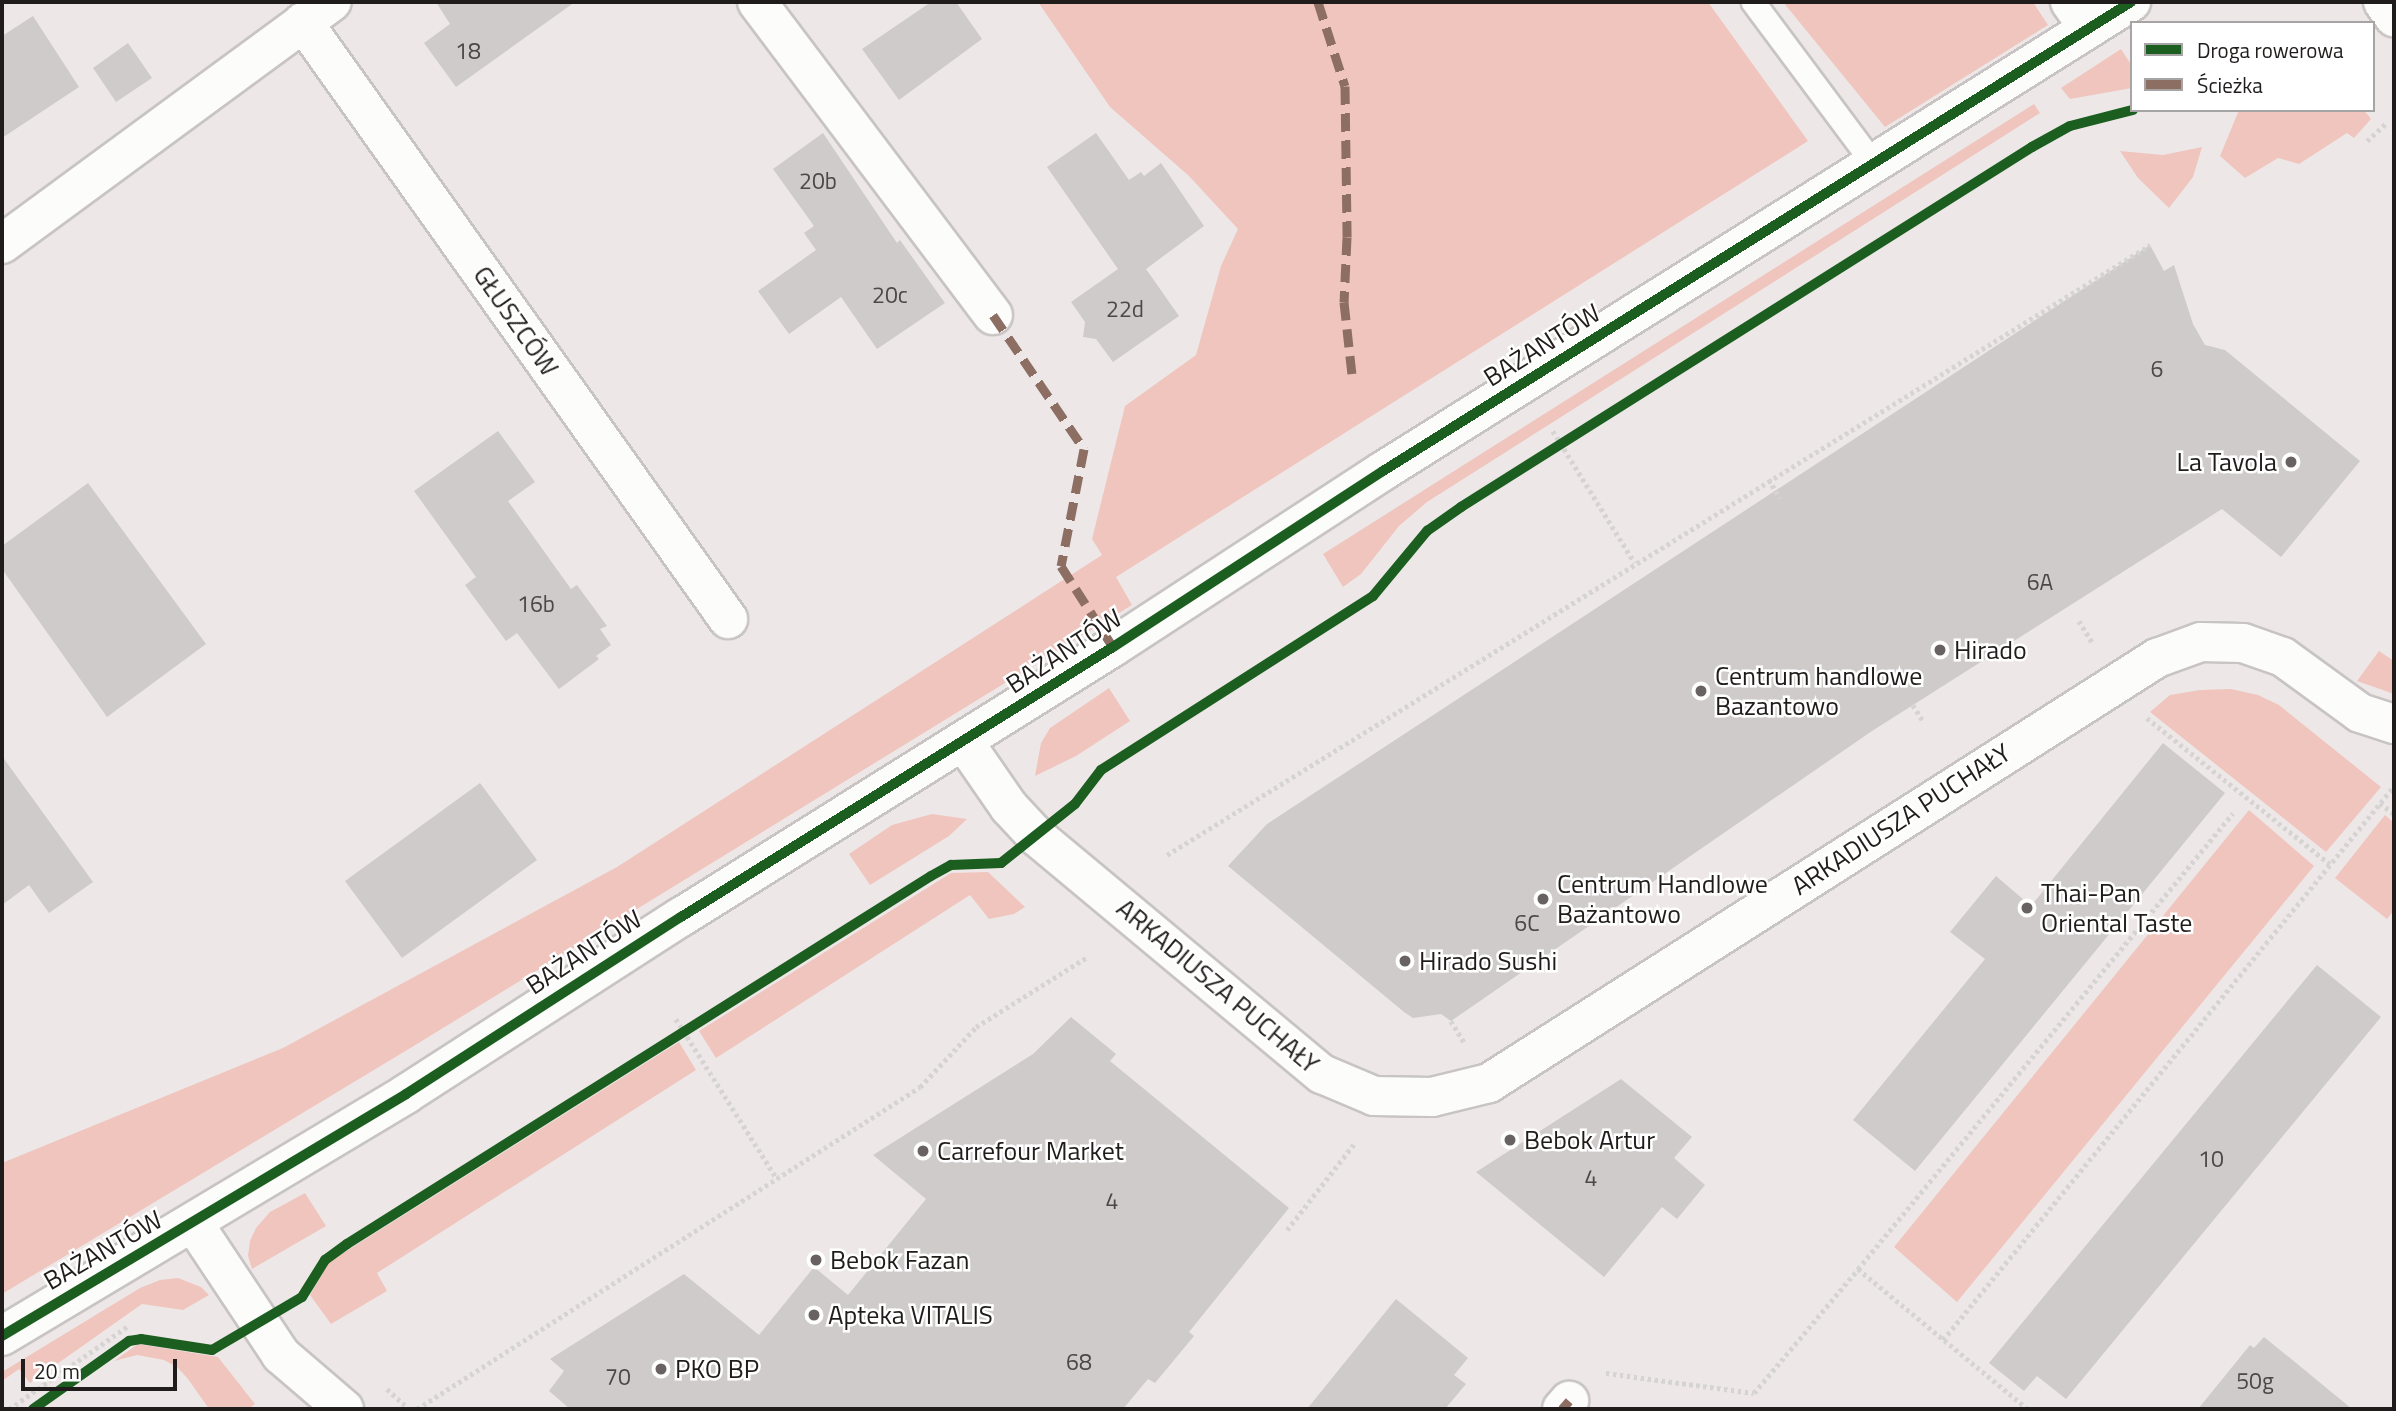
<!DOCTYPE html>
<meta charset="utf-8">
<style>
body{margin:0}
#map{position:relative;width:2396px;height:1411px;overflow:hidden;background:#ede8e7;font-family:"Titillium Web",sans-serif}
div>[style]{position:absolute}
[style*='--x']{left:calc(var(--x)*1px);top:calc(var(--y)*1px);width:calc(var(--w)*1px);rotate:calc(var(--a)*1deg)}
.green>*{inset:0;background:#f0c5be}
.building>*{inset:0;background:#cfcbcb}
.path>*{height:4.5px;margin-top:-2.25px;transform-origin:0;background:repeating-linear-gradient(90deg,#d6d4d3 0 3.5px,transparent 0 7px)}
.roads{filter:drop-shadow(2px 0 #c8c4c3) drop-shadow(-2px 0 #c8c4c3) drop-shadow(0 2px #c8c4c3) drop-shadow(0 -2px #c8c4c3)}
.service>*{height:23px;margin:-11.5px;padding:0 11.5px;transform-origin:11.5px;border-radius:11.5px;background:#fcfcfb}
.minor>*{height:38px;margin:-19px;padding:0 19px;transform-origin:19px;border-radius:19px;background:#fcfcfb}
.tertiary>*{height:38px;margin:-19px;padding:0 19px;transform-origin:19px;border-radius:19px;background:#fcfcfb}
.quiet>*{height:9px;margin-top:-4.5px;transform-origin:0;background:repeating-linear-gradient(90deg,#8d6e63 0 18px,transparent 0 27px)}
.cycleway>*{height:10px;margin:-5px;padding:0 5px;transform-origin:5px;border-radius:5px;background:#1b5e20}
.dots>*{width:19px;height:19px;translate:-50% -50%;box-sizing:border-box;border:4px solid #fff;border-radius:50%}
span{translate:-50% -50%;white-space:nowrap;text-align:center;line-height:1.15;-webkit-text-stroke:5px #fff;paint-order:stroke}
.number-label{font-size:23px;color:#4c4847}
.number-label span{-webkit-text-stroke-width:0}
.street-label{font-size:26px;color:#201c1b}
.poi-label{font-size:26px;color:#201c1b}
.right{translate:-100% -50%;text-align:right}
.left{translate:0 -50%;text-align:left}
.frame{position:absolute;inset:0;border:4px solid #201c1b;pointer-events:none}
.legend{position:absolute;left:2130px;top:21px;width:245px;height:91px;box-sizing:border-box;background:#fff;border:2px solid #a6a4a4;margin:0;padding:9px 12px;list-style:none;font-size:21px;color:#201c1b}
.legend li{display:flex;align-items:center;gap:14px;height:35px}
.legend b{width:35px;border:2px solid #a6a4a4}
.scale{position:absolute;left:21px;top:1359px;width:156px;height:32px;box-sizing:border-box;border:4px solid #201c1b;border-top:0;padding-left:9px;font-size:21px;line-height:24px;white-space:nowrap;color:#201c1b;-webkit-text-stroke:5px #fff;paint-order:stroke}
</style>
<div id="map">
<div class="green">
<i style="clip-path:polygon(1038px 2px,1708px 2px,1808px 141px,1116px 577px,1132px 605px,417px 1044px,2px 1294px,2px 1163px,283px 1048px,617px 867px,1102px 555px,1092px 539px,1125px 406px,1196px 355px,1221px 266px,1238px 229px,1189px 176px,1110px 107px)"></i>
<i style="clip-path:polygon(1783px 2px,2033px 2px,2048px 25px,1885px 127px)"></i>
<i style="clip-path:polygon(2121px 49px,2132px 66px,2132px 88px,2070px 99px,2061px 88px)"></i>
<i style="clip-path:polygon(2034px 104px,2040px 113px,1427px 502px,1399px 526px,1361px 574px,1343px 587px,1323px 554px)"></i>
<i style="clip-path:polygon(2239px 110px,2364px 110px,2371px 119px,2354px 138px,2347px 133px,2299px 164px,2278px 158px,2245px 178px,2220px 156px)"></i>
<i style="clip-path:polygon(2202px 147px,2193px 177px,2169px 208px,2138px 178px,2120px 151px,2163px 155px)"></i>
<i style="clip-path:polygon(2379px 651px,2394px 661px,2394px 694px,2357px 681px)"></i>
<i style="clip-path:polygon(1109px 688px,1130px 721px,1076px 756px,1035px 776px,1041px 743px,1050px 728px)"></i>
<i style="clip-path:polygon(2231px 689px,2258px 695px,2279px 705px,2381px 787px,2326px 852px,2150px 712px,2170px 695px,2200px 690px)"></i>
<i style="clip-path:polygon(2249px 810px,2314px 866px,1957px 1302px,1894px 1247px)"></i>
<i style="clip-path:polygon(932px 814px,967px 819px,949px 836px,870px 885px,849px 854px,892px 825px)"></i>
<i style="clip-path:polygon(2385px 815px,2394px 823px,2394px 910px,2387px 919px,2335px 878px)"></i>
<i style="clip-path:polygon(988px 872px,1025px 907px,1014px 914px,989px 919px,970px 895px,716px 1058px,699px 1031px,951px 873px)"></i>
<i style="clip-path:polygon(679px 1042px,696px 1070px,377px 1273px,387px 1291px,331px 1324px,310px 1295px,329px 1262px)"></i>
<i style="clip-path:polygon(305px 1193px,326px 1226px,252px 1269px,248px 1256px,250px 1241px,256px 1228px,270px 1212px)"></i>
<i style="clip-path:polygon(178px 1278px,201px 1287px,209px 1295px,183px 1310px,142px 1304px,30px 1383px,19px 1369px,2px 1381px,2px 1372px,140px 1288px,160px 1280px)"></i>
<i style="clip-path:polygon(138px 1344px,218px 1357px,255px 1404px,248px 1409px,209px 1409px,188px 1379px,177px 1367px,164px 1360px,137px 1355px,114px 1361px)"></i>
</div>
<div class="building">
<i style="clip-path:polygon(436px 2px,575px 2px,456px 87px,424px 43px,450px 24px)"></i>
<i style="clip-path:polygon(931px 2px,956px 2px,982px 39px,899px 100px,862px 49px)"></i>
<i style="clip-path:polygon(33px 16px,79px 87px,2px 138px,2px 36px)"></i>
<i style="clip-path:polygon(128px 43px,152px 78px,116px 102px,93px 68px)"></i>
<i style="clip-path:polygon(823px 133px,897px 243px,900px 240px,945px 303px,877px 349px,841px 297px,789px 334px,758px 291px,816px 250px,804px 233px,814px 226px,773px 169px)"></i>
<i style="clip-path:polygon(1096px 133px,1129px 180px,1141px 172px,1144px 176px,1161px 163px,1204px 226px,1146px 269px,1179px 316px,1113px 362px,1096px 339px,1083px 337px,1085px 322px,1071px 302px,1118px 269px,1047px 167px)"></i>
<i style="clip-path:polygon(2150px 245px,2164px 271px,2174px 265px,2193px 324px,2205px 345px,2225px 350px,2360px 461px,2281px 557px,2222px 509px,1872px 731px,1451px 1021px,1441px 1014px,1413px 1018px,1404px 1012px,1228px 866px,1267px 824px)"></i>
<i style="clip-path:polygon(498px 431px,535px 482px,508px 501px,571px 589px,577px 585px,607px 626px,600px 629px,611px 645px,596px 656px,599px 659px,559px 689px,517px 633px,506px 641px,465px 585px,476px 577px,414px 491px)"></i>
<i style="clip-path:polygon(88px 483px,206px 644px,107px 717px,2px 569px,2px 546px)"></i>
<i style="clip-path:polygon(2163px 743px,2225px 793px,1915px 1171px,1853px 1120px,1985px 959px,1950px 932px,1996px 876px,2031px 906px)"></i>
<i style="clip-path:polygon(2px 756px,93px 882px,49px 913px,29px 885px,2px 905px)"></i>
<i style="clip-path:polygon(480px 783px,537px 860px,402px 958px,345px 881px)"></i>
<i style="clip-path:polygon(2317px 965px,2381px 1017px,2066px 1399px,2037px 1376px,2024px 1391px,1989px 1363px)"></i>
<i style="clip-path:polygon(1071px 1017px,1116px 1054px,1110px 1061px,1289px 1208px,1189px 1332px,1194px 1336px,1155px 1383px,1148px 1379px,1123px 1409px,570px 1409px,549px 1391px,564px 1371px,550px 1359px,684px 1274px,759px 1335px,814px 1267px,848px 1295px,926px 1199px,873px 1155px,1033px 1054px)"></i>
<i style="clip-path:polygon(1621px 1079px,1692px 1137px,1674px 1158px,1705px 1185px,1677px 1219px,1662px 1207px,1604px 1277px,1476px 1172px)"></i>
<i style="clip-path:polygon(1396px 1299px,1468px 1358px,1454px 1375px,1466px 1384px,1445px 1409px,1307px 1409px)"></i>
<i style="clip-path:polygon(2264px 1337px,2301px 1367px,2352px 1409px,2198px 1409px,2250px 1345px,2254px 1348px)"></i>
</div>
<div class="path">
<i style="--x:2367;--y:141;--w:25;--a:-43"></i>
<i style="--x:1553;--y:431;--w:155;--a:58.2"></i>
<i style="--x:1769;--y:479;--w:22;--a:60"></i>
<i style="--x:2079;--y:621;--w:26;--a:58"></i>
<i style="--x:1913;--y:705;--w:19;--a:58"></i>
<i style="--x:2147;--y:718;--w:234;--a:38.6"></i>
<i style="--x:2380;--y:803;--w:18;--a:38"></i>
<i style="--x:1167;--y:855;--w:1157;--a:-31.82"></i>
<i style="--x:676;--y:1019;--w:189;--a:57.7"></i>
<i style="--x:1451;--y:1021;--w:25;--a:58"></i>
<i style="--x:1287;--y:1230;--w:109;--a:-52.1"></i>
<i style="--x:1858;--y:1269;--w:590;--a:-50.57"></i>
<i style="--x:1943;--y:1340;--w:714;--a:-50.85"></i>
<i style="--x:1606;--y:1373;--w:149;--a:7.7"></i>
<i style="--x:1754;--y:1393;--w:162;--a:-50"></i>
<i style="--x:1858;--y:1269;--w:220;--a:39.5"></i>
<i style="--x:387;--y:1389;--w:30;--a:42"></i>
<i style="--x:9;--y:1409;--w:145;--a:-34.9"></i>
<i style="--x:417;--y:1409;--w:597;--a:-32.63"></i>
<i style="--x:920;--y:1087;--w:82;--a:-47"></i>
<i style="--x:976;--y:1027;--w:131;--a:-32.2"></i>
</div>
<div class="roads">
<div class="service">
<i style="--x:1753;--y:2;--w:201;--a:53.3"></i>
</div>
<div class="minor">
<i style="--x:757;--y:2;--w:392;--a:53"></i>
<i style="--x:2070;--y:2;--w:32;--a:54"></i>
<i style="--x:2383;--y:2;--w:19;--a:54"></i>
<i style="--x:303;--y:22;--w:733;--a:54.55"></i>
<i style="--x:2;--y:244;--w:409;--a:-36.3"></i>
<i style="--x:964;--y:742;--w:79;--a:55.3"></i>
<i style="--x:1009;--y:807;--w:40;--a:47"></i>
<i style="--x:1036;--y:836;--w:372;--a:39.8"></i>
<i style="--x:1322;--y:1074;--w:56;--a:22.9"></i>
<i style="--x:1374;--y:1096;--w:58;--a:1"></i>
<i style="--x:1432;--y:1097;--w:59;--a:-13.8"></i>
<i style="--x:1489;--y:1083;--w:792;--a:-32.47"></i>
<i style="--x:2157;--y:658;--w:47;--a:-20"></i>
<i style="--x:2201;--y:642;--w:42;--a:1.4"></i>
<i style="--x:2243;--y:643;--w:42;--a:19.3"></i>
<i style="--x:2283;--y:657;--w:95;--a:36"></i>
<i style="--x:2360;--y:713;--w:36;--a:18"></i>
<i style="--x:194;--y:1224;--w:157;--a:56.4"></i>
<i style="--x:281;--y:1355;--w:83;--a:40.6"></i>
<i style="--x:1562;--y:1409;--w:11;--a:-49"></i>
</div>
<div class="tertiary">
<i style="--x:2;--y:1336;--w:471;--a:-30.9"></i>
<i style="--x:406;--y:1094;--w:327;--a:-32.8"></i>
<i style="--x:681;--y:917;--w:509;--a:-32.01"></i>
<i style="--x:1113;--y:647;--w:322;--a:-33.1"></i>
<i style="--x:1383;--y:471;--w:883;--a:-32.09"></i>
</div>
</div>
<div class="quiet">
<i style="--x:1318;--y:2;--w:88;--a:72.2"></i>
<i style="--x:1345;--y:86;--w:151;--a:89.2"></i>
<i style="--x:1347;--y:237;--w:65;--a:92.6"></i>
<i style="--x:1344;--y:302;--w:73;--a:83.7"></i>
<i style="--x:993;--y:315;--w:162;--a:55.8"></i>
<i style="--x:1084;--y:449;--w:119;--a:101.1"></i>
<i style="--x:1061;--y:566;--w:96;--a:57.3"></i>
<i style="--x:1562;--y:1409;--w:11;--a:-49"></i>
</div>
<div class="cycleway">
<i style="--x:2;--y:1336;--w:471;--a:-30.9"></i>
<i style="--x:406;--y:1094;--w:327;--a:-32.8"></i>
<i style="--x:681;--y:917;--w:509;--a:-32.01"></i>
<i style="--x:1113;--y:647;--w:322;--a:-33.1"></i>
<i style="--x:1383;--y:471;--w:883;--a:-32.09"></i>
<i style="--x:33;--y:1409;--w:118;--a:-35.3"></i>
<i style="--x:129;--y:1341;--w:12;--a:-9"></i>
<i style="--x:141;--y:1339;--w:72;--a:8.8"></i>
<i style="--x:212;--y:1350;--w:104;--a:-30.5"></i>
<i style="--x:302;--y:1297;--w:44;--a:-58.1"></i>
<i style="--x:325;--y:1260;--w:27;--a:-36"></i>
<i style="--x:347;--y:1244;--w:690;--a:-32.22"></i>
<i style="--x:931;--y:876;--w:23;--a:-29"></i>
<i style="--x:951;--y:865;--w:50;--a:-2.3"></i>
<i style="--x:1001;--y:863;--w:95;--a:-38.6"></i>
<i style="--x:1075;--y:804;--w:43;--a:-52.6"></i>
<i style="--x:1101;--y:770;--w:323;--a:-32.6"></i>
<i style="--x:1373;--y:596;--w:85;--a:-50.3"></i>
<i style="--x:1427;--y:531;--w:42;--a:-35.2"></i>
<i style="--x:1461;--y:507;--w:675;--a:-32.23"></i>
<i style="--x:2032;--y:147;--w:43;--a:-28.9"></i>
<i style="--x:2070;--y:126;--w:65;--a:-14.3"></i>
</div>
<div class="dots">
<i style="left:2291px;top:462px;background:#686362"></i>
<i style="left:1940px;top:650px;background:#686362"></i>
<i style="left:1701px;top:691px;background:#686362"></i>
<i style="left:1543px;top:899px;background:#686362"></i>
<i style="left:2027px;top:908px;background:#686362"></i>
<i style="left:1405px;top:961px;background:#686362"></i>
<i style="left:1510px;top:1140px;background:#686362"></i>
<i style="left:923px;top:1151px;background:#686362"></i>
<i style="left:816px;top:1260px;background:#686362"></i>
<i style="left:814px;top:1315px;background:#686362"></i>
<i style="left:661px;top:1369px;background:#686362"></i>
</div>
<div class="number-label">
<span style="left:468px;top:51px">18</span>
<span style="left:818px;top:181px">20b</span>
<span style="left:890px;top:295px">20c</span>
<span style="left:1125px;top:309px">22d</span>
<span style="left:2157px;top:369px">6</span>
<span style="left:2040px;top:582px">6A</span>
<span style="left:536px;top:604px">16b</span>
<span style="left:1527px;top:923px">6C</span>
<span style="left:2211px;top:1159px">10</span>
<span style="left:1591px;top:1178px">4</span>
<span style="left:1112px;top:1201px">4</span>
<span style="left:1079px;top:1362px">68</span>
<span style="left:618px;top:1377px">70</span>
<span style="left:2255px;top:1381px">50g</span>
</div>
<div class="street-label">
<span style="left:516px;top:321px;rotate:55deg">GŁUSZCÓW</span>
<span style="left:1542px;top:345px;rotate:-32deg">BAŻANTÓW</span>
<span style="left:1064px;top:651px;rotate:-33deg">BAŻANTÓW</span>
<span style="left:1901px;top:819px;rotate:-33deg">ARKADIUSZA PUCHAŁY</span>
<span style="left:584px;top:952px;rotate:-33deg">BAŻANTÓW</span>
<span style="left:1218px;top:986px;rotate:40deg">ARKADIUSZA PUCHAŁY</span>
<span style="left:103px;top:1250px;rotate:-30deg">BAŻANTÓW</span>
</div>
<div class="poi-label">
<span class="right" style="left:2277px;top:462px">La Tavola</span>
<span class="left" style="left:1954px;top:650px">Hirado</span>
<span class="left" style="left:1715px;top:691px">Centrum handlowe<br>Bazantowo</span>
<span class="left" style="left:1557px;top:899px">Centrum Handlowe<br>Bażantowo</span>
<span class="left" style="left:2041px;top:908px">Thai-Pan<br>Oriental Taste</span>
<span class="left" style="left:1419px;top:961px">Hirado Sushi</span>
<span class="left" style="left:1524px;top:1140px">Bebok Artur</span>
<span class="left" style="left:937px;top:1151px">Carrefour Market</span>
<span class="left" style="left:830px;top:1260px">Bebok Fazan</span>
<span class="left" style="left:828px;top:1315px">Apteka VITALIS</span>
<span class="left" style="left:675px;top:1369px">PKO BP</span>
</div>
<div class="frame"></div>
<ul class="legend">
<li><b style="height:9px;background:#1b5e20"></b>Droga rowerowa</li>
<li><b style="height:9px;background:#8d6e63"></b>Ścieżka</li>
</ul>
<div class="scale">20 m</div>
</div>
